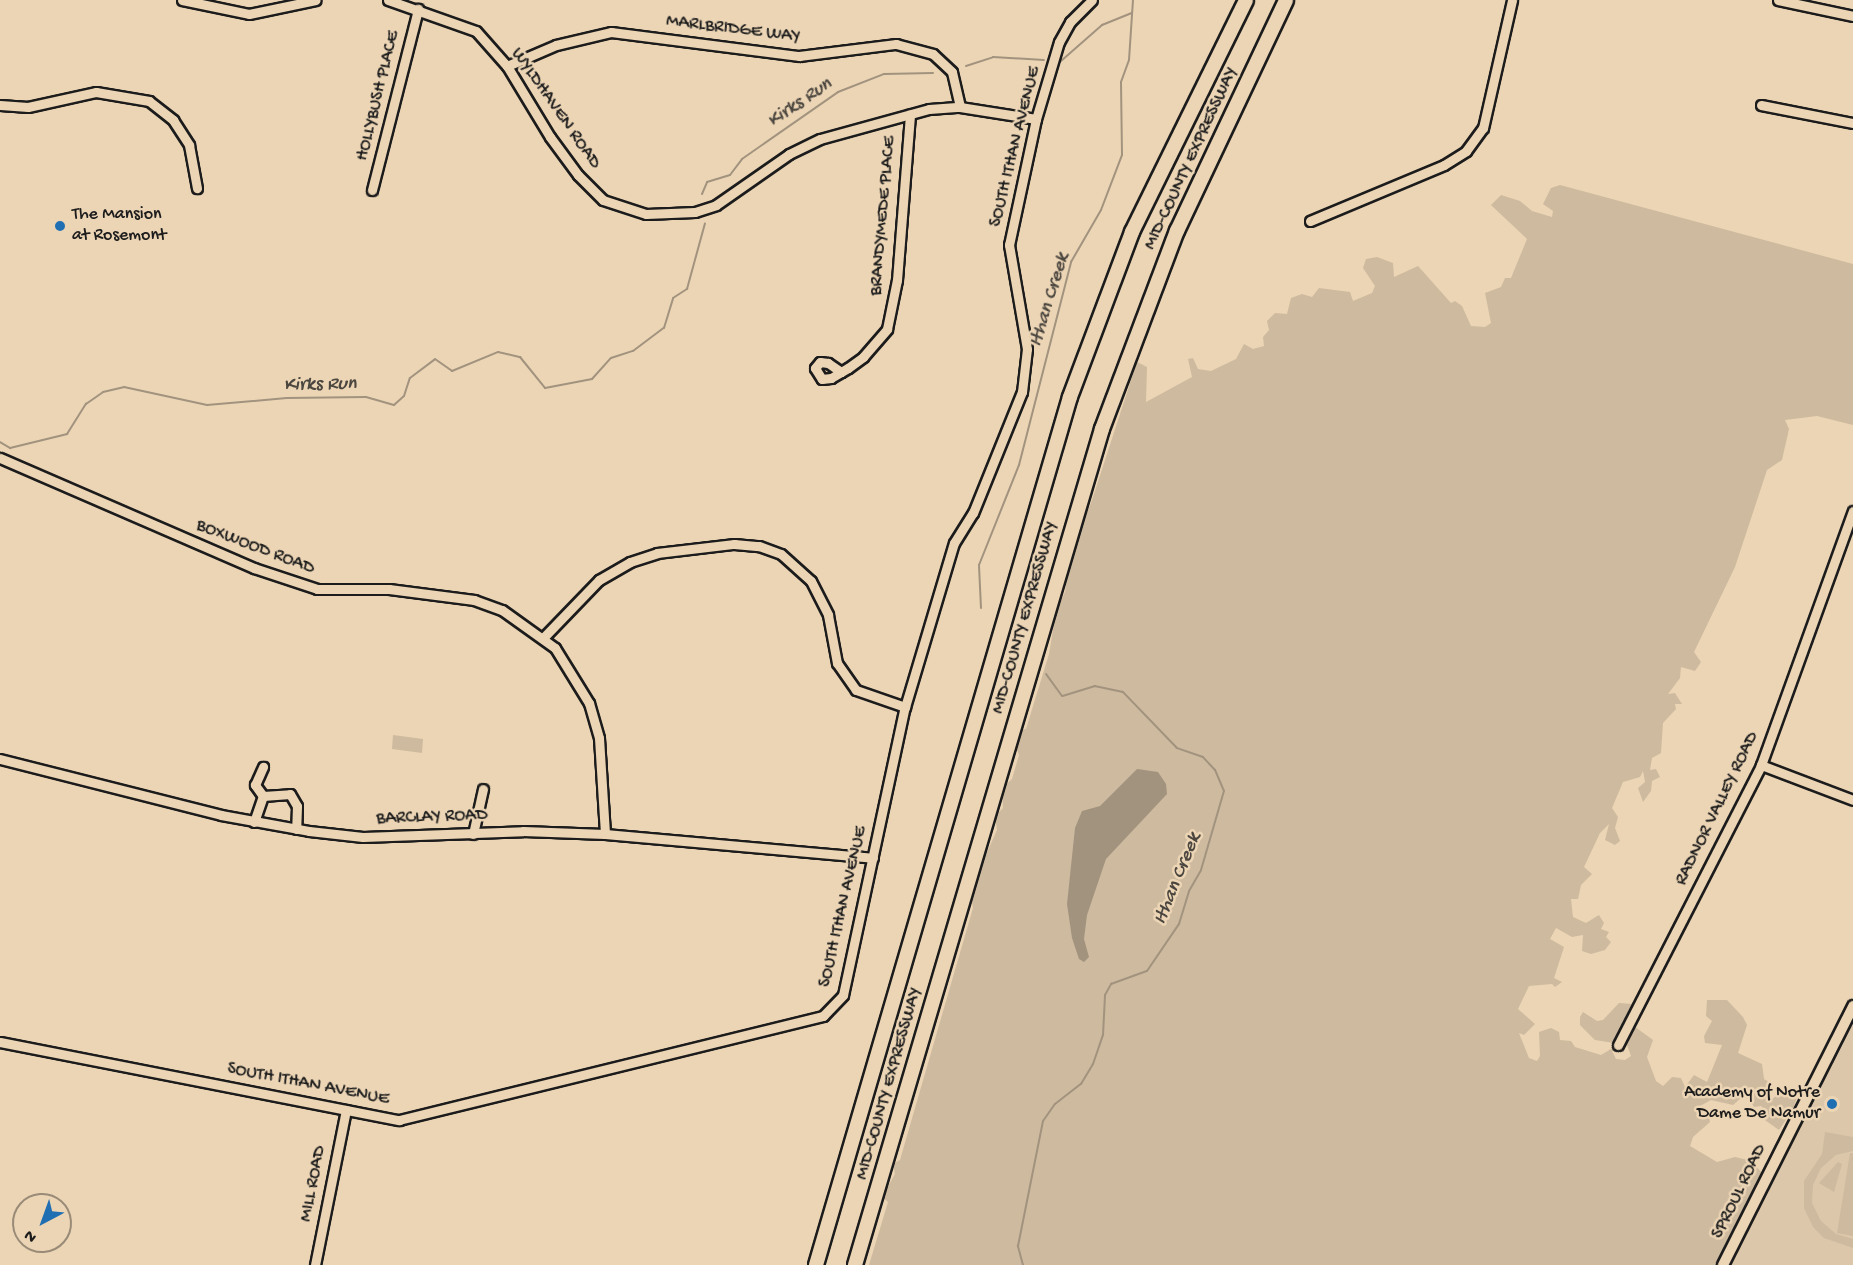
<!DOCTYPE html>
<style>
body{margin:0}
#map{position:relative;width:1853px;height:1265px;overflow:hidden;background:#ecd5b5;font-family:"Gochi Hand",sans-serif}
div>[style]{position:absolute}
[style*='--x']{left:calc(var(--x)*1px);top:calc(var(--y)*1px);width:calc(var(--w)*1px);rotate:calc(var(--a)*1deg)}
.built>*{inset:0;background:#dcc7aa}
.green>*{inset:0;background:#ceba9f}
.water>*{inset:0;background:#a2937f}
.stream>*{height:2px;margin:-1px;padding:0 1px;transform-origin:1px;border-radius:1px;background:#a2937f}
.roads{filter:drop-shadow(2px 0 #1c1c1c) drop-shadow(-2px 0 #1c1c1c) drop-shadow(0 2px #1c1c1c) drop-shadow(0 -2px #1c1c1c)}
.minor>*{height:9px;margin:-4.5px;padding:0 4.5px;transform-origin:4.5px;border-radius:4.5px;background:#ecd5b5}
.major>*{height:10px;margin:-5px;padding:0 5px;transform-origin:5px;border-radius:5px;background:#ecd5b5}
.highway>*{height:14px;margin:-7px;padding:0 7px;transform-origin:7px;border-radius:7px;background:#ecd5b5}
.dots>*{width:16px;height:16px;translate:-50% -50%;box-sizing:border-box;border:3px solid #ecd5b5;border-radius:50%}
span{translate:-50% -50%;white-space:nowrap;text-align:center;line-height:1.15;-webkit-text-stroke:5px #ecd5b5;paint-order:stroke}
.street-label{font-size:18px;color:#1c1c1c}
.poi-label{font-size:18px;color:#1c1c1c}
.left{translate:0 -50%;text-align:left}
.right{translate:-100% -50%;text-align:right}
.water-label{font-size:20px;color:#4b463f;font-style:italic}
.north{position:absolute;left:12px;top:1193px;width:60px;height:60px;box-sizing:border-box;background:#ecd5b5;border:2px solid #998b78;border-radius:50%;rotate:221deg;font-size:16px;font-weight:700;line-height:24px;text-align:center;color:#1c1c1c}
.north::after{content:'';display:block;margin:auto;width:21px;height:27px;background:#1f6fb2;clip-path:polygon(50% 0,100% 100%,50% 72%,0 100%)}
</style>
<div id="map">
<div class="built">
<i style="clip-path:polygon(1853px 1020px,1853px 1265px,1731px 1265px,1767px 1188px)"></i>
</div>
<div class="green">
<i style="clip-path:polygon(1560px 185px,1853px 264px,1853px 425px,1817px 416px,1785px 420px,1789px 429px,1782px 460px,1767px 470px,1735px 567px,1694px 652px,1701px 662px,1695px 671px,1681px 667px,1680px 678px,1668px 694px,1675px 693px,1682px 704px,1675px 704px,1676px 709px,1663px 723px,1661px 753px,1652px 758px,1650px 770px,1656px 769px,1660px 777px,1652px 781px,1651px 791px,1643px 802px,1638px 788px,1645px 782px,1643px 771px,1640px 777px,1623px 782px,1612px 808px,1618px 817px,1615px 828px,1620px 841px,1615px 845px,1605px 840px,1609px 824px,1600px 833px,1584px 867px,1592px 874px,1581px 885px,1578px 899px,1571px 899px,1573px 917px,1586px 923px,1599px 915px,1604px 923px,1601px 929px,1609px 932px,1606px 937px,1611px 942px,1605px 950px,1591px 954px,1582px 951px,1583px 935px,1572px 937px,1556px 928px,1550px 939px,1564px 947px,1554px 978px,1562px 982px,1555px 987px,1552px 984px,1529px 986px,1518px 1009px,1535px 1024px,1524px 1035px,1519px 1033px,1529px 1058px,1537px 1061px,1540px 1056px,1539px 1032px,1551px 1028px,1559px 1032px,1560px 1040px,1571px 1041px,1575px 1047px,1601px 1055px,1611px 1049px,1616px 1059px,1625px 1060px,1631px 1056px,1627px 1045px,1595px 1040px,1580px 1025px,1580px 1017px,1583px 1012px,1597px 1021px,1603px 1020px,1619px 1003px,1633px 1004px,1642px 1008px,1631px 1024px,1653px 1040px,1647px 1057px,1656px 1081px,1663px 1086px,1672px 1077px,1681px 1078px,1685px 1087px,1694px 1075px,1707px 1082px,1722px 1045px,1705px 1043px,1704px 1036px,1712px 1021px,1706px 1016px,1707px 1000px,1727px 1000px,1743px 1017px,1747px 1025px,1738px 1053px,1762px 1064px,1764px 1079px,1772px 1084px,1767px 1097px,1772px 1099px,1786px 1089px,1798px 1094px,1793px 1109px,1779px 1130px,1762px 1118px,1767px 1112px,1761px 1106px,1754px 1107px,1749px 1099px,1742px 1097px,1733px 1105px,1711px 1100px,1700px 1106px,1707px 1108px,1710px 1122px,1693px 1137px,1690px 1146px,1717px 1162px,1735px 1157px,1752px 1161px,1765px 1177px,1727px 1265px,869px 1265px,888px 1202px,882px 1197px,895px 1174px,893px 1164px,900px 1160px,904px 1146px,973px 908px,970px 890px,997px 830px,995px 816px,1003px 808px,1002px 788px,1012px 779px,1019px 755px,1016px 747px,1020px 730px,1026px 729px,1049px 654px,1056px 612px,1065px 592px,1070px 552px,1091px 503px,1137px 362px,1147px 367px,1146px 402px,1192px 377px,1188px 359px,1193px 358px,1198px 369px,1211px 371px,1236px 359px,1244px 344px,1253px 349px,1264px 346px,1263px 337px,1269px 330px,1267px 321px,1275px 313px,1287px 314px,1291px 298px,1302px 294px,1312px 297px,1319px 288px,1350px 292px,1353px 301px,1372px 293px,1375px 286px,1363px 268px,1366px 259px,1377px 257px,1393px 263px,1394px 277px,1418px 266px,1451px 303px,1455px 301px,1462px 306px,1471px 326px,1485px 327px,1491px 323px,1485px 293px,1501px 287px,1505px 278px,1511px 278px,1527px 239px,1491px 205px,1501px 195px,1520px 201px,1532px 211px,1552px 217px,1553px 211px,1543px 204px,1551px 188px)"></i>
<i style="clip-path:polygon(393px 735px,423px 739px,422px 753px,392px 749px)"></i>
<i style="clip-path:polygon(1825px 1132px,1853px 1137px,1853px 1151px,1836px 1155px,1821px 1168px,1813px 1185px,1812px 1203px,1821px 1221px,1836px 1234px,1853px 1239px,1853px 1248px,1824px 1238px,1813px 1227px,1804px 1208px,1804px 1181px,1822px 1154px)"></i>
<i style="clip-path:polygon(1850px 1153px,1853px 1153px,1853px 1236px,1837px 1233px)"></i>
<i style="clip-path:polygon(1838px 1162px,1842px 1164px,1834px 1192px,1819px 1183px)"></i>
</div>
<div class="water">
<i style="clip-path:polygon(1137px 769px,1158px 772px,1166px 784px,1167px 794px,1106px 859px,1087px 915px,1084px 939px,1089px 957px,1084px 962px,1079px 959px,1072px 938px,1067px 904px,1075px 828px,1082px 811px,1100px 806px)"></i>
</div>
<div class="stream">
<i style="--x:1061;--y:61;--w:55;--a:-41.3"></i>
<i style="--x:1102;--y:25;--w:32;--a:-22"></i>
<i style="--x:966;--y:66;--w:28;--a:-18"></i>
<i style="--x:993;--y:57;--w:51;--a:3.4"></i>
<i style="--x:702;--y:194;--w:13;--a:-67"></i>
<i style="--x:707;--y:182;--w:24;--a:-17"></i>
<i style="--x:730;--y:175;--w:20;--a:-53"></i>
<i style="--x:742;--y:159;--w:117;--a:-34.9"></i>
<i style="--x:838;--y:92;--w:49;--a:-21.4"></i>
<i style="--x:884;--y:74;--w:49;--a:-1.2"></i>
<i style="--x:0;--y:442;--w:12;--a:31"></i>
<i style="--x:10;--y:448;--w:59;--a:-13.8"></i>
<i style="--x:67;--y:434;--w:36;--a:-58"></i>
<i style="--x:86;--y:404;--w:21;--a:-35"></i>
<i style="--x:103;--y:392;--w:22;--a:-13"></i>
<i style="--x:124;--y:387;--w:85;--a:12.2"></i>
<i style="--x:207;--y:405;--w:80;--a:-5"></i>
<i style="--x:287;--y:398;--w:79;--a:-0.7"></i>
<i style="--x:366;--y:397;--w:29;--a:16"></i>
<i style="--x:394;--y:405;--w:13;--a:-42"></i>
<i style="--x:404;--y:396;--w:19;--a:-72"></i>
<i style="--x:410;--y:378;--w:31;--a:-37"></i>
<i style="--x:435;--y:359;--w:21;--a:35"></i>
<i style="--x:452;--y:371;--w:50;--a:-22.4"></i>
<i style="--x:498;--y:352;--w:23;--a:13"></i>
<i style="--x:520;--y:357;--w:40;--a:51"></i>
<i style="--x:545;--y:388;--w:48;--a:-10.8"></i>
<i style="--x:592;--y:379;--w:28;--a:-48"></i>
<i style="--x:611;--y:358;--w:23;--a:-18"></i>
<i style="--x:633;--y:351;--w:39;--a:-37"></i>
<i style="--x:664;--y:328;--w:31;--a:-73"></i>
<i style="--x:673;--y:298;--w:17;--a:-33"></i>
<i style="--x:687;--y:289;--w:68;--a:-74.7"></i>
<i style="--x:981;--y:608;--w:43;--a:-92.7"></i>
<i style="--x:979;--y:565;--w:108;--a:-68.2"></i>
<i style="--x:1019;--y:465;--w:210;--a:-75.6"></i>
<i style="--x:1071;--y:262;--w:60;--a:-60"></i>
<i style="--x:1101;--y:210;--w:59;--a:-69.1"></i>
<i style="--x:1122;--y:155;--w:73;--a:-90.8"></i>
<i style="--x:1121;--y:82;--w:23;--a:-70"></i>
<i style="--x:1129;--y:60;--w:60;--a:-86.2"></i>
<i style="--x:1023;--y:1265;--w:20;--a:-105"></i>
<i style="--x:1018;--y:1246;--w:127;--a:-78.7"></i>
<i style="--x:1043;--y:1121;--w:21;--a:-55"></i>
<i style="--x:1055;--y:1104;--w:33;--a:-38"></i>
<i style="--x:1081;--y:1084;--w:23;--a:-59"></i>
<i style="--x:1093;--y:1064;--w:31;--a:-71"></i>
<i style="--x:1103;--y:1035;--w:40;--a:-87.1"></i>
<i style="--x:1105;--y:995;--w:13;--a:-61"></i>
<i style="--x:1111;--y:984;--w:38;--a:-20"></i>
<i style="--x:1147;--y:971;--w:57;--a:-55.8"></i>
<i style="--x:1179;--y:924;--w:34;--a:-73"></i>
<i style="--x:1189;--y:891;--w:24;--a:-60"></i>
<i style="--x:1201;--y:870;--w:82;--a:-73.8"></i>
<i style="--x:1224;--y:791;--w:23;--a:-113"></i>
<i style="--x:1215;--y:770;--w:18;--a:-133"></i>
<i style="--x:1203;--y:757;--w:28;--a:-161"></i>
<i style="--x:1177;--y:748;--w:78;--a:-134"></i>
<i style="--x:1123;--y:692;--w:29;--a:-168"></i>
<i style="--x:1095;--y:686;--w:34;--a:163"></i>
<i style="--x:1062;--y:696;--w:27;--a:-126"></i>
</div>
<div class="roads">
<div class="minor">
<i style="--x:182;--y:0;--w:68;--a:11.8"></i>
<i style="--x:249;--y:14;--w:68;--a:-11.8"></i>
<i style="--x:388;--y:0;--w:93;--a:19.4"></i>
<i style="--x:476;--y:31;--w:47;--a:48.5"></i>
<i style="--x:507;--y:66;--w:83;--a:58.8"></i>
<i style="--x:550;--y:137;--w:47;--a:53.6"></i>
<i style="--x:578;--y:175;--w:35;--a:45"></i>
<i style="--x:603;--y:200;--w:45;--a:18"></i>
<i style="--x:646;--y:214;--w:49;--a:-2.3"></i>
<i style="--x:695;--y:212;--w:22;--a:-18"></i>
<i style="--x:716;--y:205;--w:89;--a:-34.9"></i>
<i style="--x:789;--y:154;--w:34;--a:-26"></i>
<i style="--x:820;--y:139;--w:113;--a:-15.4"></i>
<i style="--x:929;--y:109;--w:31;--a:-4"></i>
<i style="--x:960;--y:107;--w:77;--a:9"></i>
<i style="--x:1778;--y:0;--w:77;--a:12"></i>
<i style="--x:507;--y:66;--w:53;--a:-23.2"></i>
<i style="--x:556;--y:45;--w:57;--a:-13.3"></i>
<i style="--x:611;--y:32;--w:190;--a:7.3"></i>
<i style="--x:799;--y:56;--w:98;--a:-7.1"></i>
<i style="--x:896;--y:44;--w:38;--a:15"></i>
<i style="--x:933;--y:54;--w:26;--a:43"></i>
<i style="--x:952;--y:72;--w:36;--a:77"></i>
<i style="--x:0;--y:105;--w:28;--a:4"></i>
<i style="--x:28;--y:107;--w:70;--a:-12.4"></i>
<i style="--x:96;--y:92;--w:54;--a:9.6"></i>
<i style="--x:149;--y:101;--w:31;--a:38"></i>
<i style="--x:173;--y:120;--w:30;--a:57"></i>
<i style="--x:189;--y:145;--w:44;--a:79.5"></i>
<i style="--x:1761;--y:105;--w:94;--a:11.1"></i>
<i style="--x:372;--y:190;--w:187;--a:-75.7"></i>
<i style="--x:1310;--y:221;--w:145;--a:-22.7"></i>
<i style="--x:1444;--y:165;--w:26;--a:-32"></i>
<i style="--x:1466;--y:151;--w:29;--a:-54"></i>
<i style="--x:1483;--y:128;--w:131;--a:-77.2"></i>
<i style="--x:841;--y:372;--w:16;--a:-145"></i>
<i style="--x:828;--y:363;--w:8;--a:-173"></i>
<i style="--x:820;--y:362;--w:8;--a:130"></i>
<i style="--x:815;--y:368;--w:13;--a:58"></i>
<i style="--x:822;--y:379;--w:9;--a:-6"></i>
<i style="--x:831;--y:378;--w:12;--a:-31"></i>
<i style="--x:841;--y:372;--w:8;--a:-30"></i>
<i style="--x:848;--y:368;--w:19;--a:-36"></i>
<i style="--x:863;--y:357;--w:37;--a:-49"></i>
<i style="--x:887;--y:329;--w:50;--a:-78.5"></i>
<i style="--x:897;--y:280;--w:166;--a:-85.5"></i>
<i style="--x:0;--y:458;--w:277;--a:23.4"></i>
<i style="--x:254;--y:568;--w:66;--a:18.4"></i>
<i style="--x:317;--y:589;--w:72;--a:0"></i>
<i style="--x:389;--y:589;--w:86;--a:7.4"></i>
<i style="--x:474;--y:600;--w:30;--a:20"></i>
<i style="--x:502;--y:610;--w:65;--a:35.6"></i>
<i style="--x:555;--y:648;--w:65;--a:58.3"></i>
<i style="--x:589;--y:703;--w:36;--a:74"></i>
<i style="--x:599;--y:738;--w:96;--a:86.4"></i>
<i style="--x:543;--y:638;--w:81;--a:-46"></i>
<i style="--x:599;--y:580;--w:36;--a:-30"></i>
<i style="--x:630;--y:562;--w:28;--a:-18"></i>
<i style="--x:657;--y:553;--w:78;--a:-6.7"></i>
<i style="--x:734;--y:544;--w:25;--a:5"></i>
<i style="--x:759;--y:546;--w:23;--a:20"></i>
<i style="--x:781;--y:554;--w:40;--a:42"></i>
<i style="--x:811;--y:581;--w:38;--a:63"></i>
<i style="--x:828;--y:615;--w:49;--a:79.4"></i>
<i style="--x:837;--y:663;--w:33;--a:55"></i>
<i style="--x:856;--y:690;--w:52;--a:19.1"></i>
<i style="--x:0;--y:759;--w:228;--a:14.2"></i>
<i style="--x:221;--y:815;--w:89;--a:10.3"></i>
<i style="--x:309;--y:831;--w:54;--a:6.3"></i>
<i style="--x:363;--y:837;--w:160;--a:-2.1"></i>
<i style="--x:523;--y:831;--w:82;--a:2.1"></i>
<i style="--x:605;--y:834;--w:269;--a:5.1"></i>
<i style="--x:1761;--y:765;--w:98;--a:20.8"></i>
<i style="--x:263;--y:796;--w:14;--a:-126"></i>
<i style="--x:255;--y:785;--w:20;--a:-66"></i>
<i style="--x:254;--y:822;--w:28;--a:-71"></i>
<i style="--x:263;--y:796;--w:27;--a:-4"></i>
<i style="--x:290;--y:794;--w:14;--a:60"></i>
<i style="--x:297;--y:806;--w:23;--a:92"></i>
<i style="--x:473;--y:834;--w:46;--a:-77.5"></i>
<i style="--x:0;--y:1042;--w:407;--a:11.1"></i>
<i style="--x:399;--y:1120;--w:437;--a:-13.8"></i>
<i style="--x:823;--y:1016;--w:29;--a:-46"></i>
<i style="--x:843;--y:995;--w:295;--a:-77.9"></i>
<i style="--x:905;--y:707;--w:171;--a:-73.4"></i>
<i style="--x:954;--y:543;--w:36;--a:-58"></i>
<i style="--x:973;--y:513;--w:131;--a:-68"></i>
<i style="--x:1022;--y:392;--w:43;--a:-83.4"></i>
<i style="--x:1027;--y:349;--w:106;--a:-99.8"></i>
<i style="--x:1009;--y:245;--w:129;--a:-77.9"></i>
<i style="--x:1036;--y:119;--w:80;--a:-73.4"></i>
<i style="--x:1059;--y:42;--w:23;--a:-61"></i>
<i style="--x:1070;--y:22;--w:31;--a:-45"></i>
<i style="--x:1618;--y:1045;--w:314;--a:-62.9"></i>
<i style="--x:1761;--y:765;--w:270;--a:-70.1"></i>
<i style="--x:315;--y:1265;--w:158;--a:-78.7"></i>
</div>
<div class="major">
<i style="--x:1723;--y:1265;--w:290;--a:-63.3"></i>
</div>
<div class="highway">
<i style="--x:816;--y:1265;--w:904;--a:-73.69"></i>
<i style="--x:1070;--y:397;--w:176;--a:-69.4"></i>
<i style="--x:1132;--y:232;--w:258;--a:-63.8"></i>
<i style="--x:855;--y:1265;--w:872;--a:-73.54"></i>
<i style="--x:1102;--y:429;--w:212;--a:-69.3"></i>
<i style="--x:1177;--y:231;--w:255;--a:-64.7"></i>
</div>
</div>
<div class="dots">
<i style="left:60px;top:226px;background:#1f6fb2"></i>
<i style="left:1832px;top:1104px;background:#1f6fb2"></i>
</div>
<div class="street-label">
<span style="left:733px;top:30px;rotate:7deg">MARLBRIDGE WAY</span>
<span style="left:379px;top:96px;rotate:-76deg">HOLLYBUSH PLACE</span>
<span style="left:555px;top:109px;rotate:55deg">WYLDHAVEN ROAD</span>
<span style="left:1016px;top:147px;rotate:-76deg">SOUTH ITHAN AVENUE</span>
<span style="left:1192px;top:159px;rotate:-65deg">MID-COUNTY EXPRESSWAY</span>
<span style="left:884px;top:216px;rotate:-85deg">BRANDYMEDE PLACE</span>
<span style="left:255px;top:548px;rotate:21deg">BOXWOOD ROAD</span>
<span style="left:1026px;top:618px;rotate:-74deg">MID-COUNTY EXPRESSWAY</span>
<span style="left:1718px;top:809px;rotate:-64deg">RADNOR VALLEY ROAD</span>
<span style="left:432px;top:818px;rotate:-2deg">BARCLAY ROAD</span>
<span style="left:844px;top:907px;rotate:-77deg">SOUTH ITHAN AVENUE</span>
<span style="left:890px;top:1084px;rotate:-74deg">MID-COUNTY EXPRESSWAY</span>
<span style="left:308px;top:1085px;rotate:11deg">SOUTH ITHAN AVENUE</span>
<span style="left:314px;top:1184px;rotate:-79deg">MILL ROAD</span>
<span style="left:1740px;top:1192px;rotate:-64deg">SPROUL ROAD</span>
</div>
<div class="poi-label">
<span class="left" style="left:72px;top:226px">The Mansion<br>at Rosemont</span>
<span class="right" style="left:1820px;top:1104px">Academy of Notre<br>Dame De Namur</span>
</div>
<div class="water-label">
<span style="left:800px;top:103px;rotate:-34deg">Kirks Run</span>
<span style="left:1050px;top:300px;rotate:-73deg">Ithan Creek</span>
<span style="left:320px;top:385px;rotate:-1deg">Kirks Run</span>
<span style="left:1178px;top:879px;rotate:-68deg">Ithan Creek</span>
</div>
<div class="north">N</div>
</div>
